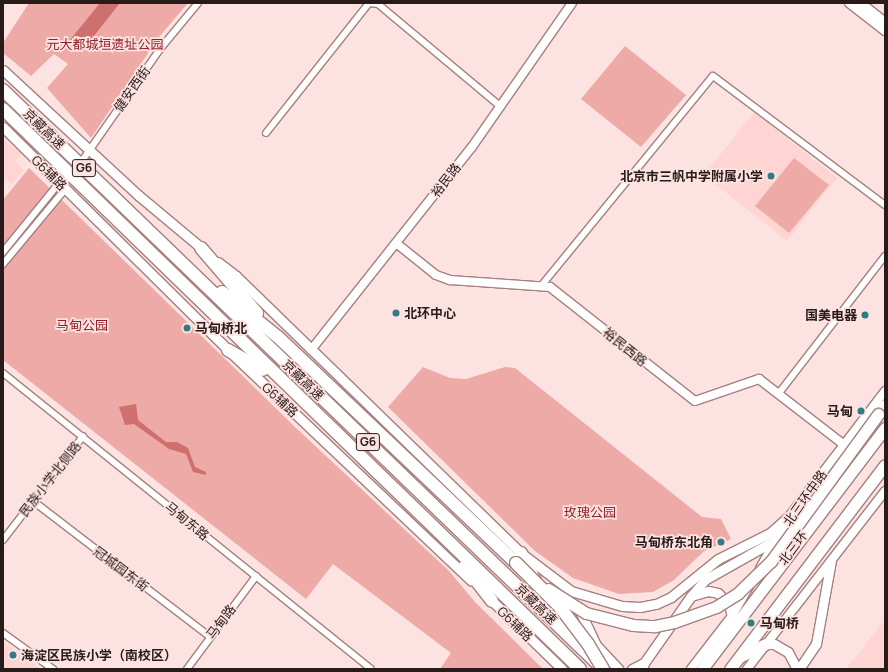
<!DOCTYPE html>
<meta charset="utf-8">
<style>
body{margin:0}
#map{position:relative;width:888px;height:672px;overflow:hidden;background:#fce3e1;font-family:Manrope,"Noto Sans SC",sans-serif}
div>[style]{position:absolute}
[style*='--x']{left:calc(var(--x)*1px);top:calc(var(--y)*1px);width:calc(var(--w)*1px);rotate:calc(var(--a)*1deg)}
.built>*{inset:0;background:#fed5d3}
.green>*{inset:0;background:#edaaa6}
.water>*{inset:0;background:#ce716e}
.roads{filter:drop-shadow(1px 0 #a5807e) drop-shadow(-1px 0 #a5807e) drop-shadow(0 1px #a5807e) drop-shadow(0 -1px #a5807e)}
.minor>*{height:6px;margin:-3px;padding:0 3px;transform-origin:3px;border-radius:3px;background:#fff}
.tertiary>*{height:8px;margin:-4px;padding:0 4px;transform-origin:4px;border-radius:4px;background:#fff}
.secondary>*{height:9px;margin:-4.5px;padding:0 4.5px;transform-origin:4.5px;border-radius:4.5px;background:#fff}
.trunk>*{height:11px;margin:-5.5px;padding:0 5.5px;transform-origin:5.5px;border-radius:5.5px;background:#fff}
.motorway>*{height:12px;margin:-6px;padding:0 6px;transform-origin:6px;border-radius:6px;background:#fff}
.bridges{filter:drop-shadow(1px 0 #a5807e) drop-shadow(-1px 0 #a5807e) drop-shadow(0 1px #a5807e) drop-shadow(0 -1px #a5807e)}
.trunk-bridge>*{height:11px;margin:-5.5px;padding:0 5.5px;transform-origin:5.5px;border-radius:5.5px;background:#fff}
.motorway-bridge>*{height:12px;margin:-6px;padding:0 6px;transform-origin:6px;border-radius:6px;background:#fff}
.dots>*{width:11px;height:11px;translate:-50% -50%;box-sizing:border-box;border:2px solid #fce3e1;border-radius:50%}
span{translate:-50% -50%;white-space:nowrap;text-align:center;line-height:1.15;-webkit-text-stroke:3.5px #fce3e1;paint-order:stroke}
.shield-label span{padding:1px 3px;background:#fce3e1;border:1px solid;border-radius:3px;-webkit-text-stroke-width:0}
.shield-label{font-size:12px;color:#291b1a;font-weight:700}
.park-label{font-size:13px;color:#922229}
.street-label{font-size:13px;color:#291b1a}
.poi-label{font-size:13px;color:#291b1a;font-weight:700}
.right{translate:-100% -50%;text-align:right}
.left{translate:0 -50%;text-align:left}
.frame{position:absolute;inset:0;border:4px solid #291b1a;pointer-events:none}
</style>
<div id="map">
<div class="built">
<i style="clip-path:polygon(754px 112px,837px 178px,787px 241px,704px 175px)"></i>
<i style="clip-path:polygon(3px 139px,22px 154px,15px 161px,24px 171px,12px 184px,3px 179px)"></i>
<i style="clip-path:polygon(883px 622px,885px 624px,885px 669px,846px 669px)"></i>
<i style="clip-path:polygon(3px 642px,41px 669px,3px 669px)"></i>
</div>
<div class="green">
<i style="clip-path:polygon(29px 3px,188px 3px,159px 37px,91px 138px,47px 88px,68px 64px,54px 54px,31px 76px,3px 53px,3px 43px)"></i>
<i style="clip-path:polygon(625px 46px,686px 95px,641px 147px,581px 99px)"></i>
<i style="clip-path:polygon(794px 158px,829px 185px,789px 233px,755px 206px)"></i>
<i style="clip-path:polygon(29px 168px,295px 427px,449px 571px,475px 602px,543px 669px,440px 669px,451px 653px,333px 564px,306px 599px,3px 360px,3px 200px)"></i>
<i style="clip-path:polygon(423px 367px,450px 378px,466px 379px,505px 367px,515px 368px,702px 517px,721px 519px,731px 539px,703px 552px,674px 580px,653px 592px,619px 594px,573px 578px,535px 551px,388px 407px)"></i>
</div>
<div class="water">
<i style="clip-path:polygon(100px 3px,120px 3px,82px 51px,66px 45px)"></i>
<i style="clip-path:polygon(136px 404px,138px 420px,166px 442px,177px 442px,188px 448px,195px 467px,206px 472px,206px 475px,193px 472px,186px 454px,169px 449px,134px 424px,125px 425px,119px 407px)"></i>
</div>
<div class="roads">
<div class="minor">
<i style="--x:370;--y:3;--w:8;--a:7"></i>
<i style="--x:378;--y:4;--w:160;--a:39.9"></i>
<i style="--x:266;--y:133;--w:166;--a:-51.6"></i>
<i style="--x:84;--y:158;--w:133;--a:-55.1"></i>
<i style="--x:160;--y:49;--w:60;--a:-50.4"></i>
<i style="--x:3;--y:252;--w:82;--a:-50.9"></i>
<i style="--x:55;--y:188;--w:14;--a:-36"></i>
<i style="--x:3;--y:264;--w:92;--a:-50.3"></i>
<i style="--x:62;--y:193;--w:8;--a:-97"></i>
<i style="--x:541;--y:286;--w:271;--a:-50.7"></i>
<i style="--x:713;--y:76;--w:215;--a:36.9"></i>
<i style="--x:3;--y:373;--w:472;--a:38.8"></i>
<i style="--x:779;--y:393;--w:173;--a:-52.3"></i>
<i style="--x:33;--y:501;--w:222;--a:37.5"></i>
<i style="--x:3;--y:540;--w:131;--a:-52.4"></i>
<i style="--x:3;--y:633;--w:62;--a:35.8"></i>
<i style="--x:187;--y:669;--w:116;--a:-53.4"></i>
</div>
<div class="tertiary">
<i style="--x:849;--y:3;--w:46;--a:37.9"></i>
<i style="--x:861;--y:3;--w:31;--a:38"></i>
<i style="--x:396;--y:243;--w:51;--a:38.7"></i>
<i style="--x:436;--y:275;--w:15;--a:20"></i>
<i style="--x:450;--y:280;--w:100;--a:4"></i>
<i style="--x:550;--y:287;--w:184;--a:38.2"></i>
<i style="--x:695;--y:401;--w:68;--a:-19"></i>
<i style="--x:759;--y:379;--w:106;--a:37.7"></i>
<i style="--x:311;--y:350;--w:259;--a:-51.6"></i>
<i style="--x:472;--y:147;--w:175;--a:-55.2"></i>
<i style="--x:760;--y:568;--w:62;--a:-60.1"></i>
<i style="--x:791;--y:514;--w:155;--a:-52.6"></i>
<i style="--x:691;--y:669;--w:67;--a:-52.3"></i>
<i style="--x:732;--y:616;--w:36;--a:-60"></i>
<i style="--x:747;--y:669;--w:225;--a:-52.2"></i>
</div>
<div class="secondary">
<i style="--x:3;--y:70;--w:184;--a:42.8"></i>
<i style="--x:138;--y:195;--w:87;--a:39.9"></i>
<i style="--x:3;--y:127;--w:317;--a:44.7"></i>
<i style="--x:228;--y:350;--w:335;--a:43.5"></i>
<i style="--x:218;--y:262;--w:23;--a:38"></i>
<i style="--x:236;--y:276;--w:397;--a:44.2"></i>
<i style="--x:521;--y:553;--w:63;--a:37.2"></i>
<i style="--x:571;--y:591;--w:53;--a:16.4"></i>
<i style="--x:622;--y:606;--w:18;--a:3"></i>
<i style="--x:640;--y:607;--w:16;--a:-11"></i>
<i style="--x:656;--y:604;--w:17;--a:-25"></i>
<i style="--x:671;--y:597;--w:60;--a:-39"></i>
<i style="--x:718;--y:559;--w:58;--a:-26.6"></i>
<i style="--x:770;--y:533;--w:28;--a:-42"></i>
<i style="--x:691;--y:596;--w:18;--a:-16"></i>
<i style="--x:708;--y:591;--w:10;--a:11"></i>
<i style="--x:718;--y:593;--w:16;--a:47"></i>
<i style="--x:729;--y:605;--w:11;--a:75"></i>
<i style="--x:488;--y:597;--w:103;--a:44.2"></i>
<i style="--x:578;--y:607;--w:42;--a:64.7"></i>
<i style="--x:596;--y:645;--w:33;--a:47"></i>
<i style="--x:766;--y:644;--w:8;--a:0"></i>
<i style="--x:774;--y:644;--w:16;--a:30"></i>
<i style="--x:788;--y:652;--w:19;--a:62"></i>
<i style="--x:632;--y:669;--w:13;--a:-27"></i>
<i style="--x:642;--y:669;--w:6;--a:-72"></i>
<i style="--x:644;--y:663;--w:82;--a:-55"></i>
<i style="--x:691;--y:596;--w:23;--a:-49"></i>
<i style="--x:706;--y:579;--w:81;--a:-29.4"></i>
<i style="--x:799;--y:669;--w:30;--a:-56"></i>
<i style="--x:816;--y:644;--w:84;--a:-79.8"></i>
</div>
<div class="trunk">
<i style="--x:878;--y:414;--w:11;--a:-52"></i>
<i style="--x:741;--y:656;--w:28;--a:-26"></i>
<i style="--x:702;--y:669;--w:303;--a:-52.8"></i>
<i style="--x:730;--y:669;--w:256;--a:-52.8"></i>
</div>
<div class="motorway">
<i style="--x:3;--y:90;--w:827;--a:43.97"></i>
<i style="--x:3;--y:109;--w:804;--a:44.14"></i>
<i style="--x:201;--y:248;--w:86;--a:49.3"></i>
<i style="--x:222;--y:292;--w:72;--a:38.8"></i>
<i style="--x:278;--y:337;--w:328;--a:43.5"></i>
<i style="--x:228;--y:350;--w:40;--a:29.7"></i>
<i style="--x:521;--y:553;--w:69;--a:63.4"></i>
<i style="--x:465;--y:566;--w:44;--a:52.4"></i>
</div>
</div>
<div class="bridges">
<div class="trunk-bridge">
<i style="--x:548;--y:589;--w:45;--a:32.3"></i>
<i style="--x:586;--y:613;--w:49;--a:14.3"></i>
<i style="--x:633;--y:625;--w:22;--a:3"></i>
<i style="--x:655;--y:626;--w:19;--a:-12"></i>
<i style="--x:674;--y:622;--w:45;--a:-19.7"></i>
<i style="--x:716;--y:607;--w:26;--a:-32"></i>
<i style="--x:738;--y:593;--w:46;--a:-44.1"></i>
<i style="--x:771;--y:561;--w:182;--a:-53.9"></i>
</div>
<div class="motorway-bridge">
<i style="--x:516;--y:563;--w:62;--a:45"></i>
<i style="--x:560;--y:607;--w:46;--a:52.9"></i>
<i style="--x:588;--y:644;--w:29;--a:59"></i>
</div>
</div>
<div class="dots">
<i style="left:771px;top:176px;background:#327b81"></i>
<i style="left:396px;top:313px;background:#327b81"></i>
<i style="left:865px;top:315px;background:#327b81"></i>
<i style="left:187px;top:328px;background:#327b81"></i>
<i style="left:861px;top:411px;background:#327b81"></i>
<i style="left:721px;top:542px;background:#327b81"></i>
<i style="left:751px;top:623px;background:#327b81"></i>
<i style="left:13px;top:655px;background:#327b81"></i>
</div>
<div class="shield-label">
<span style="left:84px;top:168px">G6</span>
<span style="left:368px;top:442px">G6</span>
</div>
<div class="park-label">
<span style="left:105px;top:44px">元大都城垣遗址公园</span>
<span style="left:82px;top:325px">马甸公园</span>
<span style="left:590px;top:512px">玫瑰公园</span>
</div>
<div class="street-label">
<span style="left:132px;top:89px;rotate:-55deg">健安西街</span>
<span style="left:44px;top:129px;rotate:44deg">京藏高速</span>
<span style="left:49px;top:173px;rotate:45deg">G6辅路</span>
<span style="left:446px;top:180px;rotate:-52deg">裕民路</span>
<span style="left:625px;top:347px;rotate:39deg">裕民西路</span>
<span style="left:303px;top:380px;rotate:44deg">京藏高速</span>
<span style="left:280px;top:400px;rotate:43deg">G6辅路</span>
<span style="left:50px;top:479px;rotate:-52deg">民族小学北侧路</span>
<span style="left:805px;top:498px;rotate:-55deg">北三环中路</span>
<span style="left:187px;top:521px;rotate:39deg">马甸东路</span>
<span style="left:793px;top:548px;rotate:-53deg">北三环</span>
<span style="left:121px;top:569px;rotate:37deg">冠城园东街</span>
<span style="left:536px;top:604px;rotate:44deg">京藏高速</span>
<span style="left:221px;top:622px;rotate:-53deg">马甸路</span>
<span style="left:515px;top:624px;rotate:44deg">G6辅路</span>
</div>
<div class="poi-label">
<span class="right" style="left:763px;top:176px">北京市三帆中学附属小学</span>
<span class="left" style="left:404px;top:313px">北环中心</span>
<span class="right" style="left:857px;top:315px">国美电器</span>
<span class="left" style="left:195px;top:328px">马甸桥北</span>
<span class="right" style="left:853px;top:411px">马甸</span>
<span class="right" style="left:713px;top:542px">马甸桥东北角</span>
<span class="left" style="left:760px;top:623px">马甸桥</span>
<span class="left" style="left:21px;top:655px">海淀区民族小学（南校区）</span>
</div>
<div class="frame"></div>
</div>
